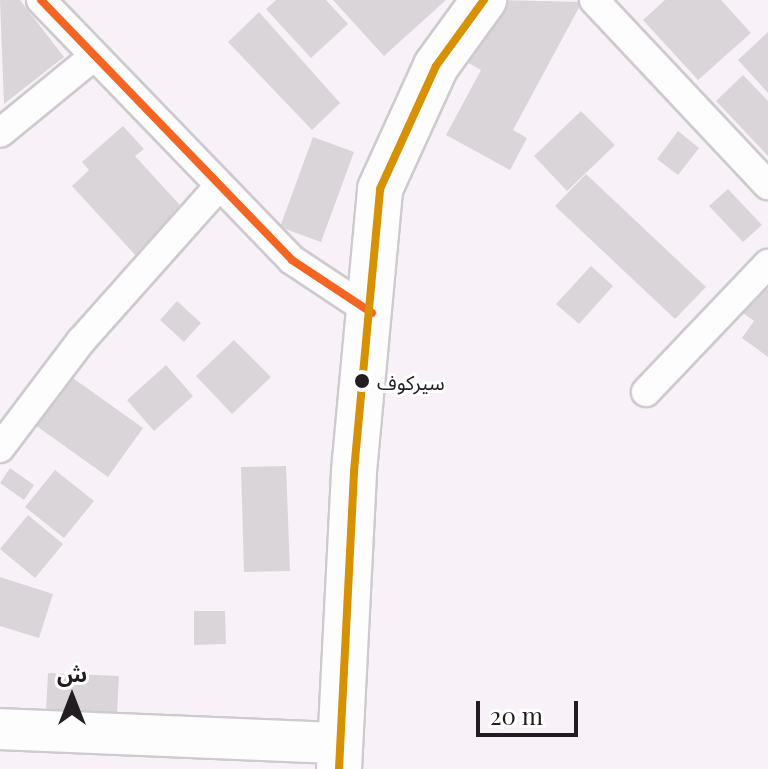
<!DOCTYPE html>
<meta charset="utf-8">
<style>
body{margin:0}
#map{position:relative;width:768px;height:769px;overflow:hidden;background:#f8f2f8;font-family:"Playfair Display","Noto Sans Arabic",serif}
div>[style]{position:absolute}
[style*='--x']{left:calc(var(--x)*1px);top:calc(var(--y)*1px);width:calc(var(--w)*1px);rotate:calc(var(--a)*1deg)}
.building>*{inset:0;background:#d9d5d9}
.roads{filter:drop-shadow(2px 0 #cecace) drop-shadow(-2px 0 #cecace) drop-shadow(0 2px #cecace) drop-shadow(0 -2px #cecace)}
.street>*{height:28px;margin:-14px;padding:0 14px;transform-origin:14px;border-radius:14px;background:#fefdfe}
.secondary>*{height:40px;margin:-20px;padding:0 20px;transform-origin:20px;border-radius:20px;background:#fefdfe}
.primary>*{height:44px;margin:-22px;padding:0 22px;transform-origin:22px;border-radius:22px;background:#fefdfe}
.bus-1>*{height:8px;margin:-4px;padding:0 4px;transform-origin:4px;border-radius:4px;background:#f26522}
.bus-2>*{height:8px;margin:-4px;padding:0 4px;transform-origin:4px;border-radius:4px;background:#d79105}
.dots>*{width:22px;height:22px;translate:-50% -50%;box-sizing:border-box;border:4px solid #fff;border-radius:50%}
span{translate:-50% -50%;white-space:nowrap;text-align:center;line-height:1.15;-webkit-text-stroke:6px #fff;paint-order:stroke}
.bus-label{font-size:20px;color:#211d21}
.left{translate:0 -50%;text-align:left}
.north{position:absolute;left:32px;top:657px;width:80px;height:80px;-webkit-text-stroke:6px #fff;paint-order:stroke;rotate:0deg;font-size:22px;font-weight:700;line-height:32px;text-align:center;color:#211d21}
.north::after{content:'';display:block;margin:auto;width:28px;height:36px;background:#211d21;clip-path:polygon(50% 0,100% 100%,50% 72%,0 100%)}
.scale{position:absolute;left:476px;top:701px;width:102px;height:36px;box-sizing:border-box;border:4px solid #211d21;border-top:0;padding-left:10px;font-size:24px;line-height:28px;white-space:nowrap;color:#211d21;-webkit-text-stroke:6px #fff;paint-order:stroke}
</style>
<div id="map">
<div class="building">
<i style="clip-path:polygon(0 0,20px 0,64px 57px,4px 104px)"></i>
<i style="clip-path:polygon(276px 0,326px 0,348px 24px,311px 58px,266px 9px)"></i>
<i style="clip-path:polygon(333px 0,446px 0,384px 56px)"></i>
<i style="clip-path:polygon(499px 0,582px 2px,513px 130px,527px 138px,510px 170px,446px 135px,481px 70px,465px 61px)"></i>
<i style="clip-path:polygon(665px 0,721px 0,751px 33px,698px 80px,643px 20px)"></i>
<i style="clip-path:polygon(259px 12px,340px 103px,312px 130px,228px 42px)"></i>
<i style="clip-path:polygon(768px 32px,768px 93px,738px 60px)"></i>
<i style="clip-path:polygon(743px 75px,768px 101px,768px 156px,716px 101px)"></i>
<i style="clip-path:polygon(581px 111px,615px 145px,567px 191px,534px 156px)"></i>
<i style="clip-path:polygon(123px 126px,144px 149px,135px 156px,188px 214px,138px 258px,72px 186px,89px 170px,82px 162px)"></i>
<i style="clip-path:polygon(678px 131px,699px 148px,678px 175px,657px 159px)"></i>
<i style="clip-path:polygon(313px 137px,354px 152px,321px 242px,280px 227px)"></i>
<i style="clip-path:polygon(586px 174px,706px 287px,675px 319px,555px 206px)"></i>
<i style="clip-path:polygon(728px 189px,762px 225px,743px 242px,709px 206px)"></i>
<i style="clip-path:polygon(591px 266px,613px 286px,579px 324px,556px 304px)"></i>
<i style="clip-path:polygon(762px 286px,768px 290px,768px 357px,742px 338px,754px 321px,743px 313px)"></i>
<i style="clip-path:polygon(177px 301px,201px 323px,184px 342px,160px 320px)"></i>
<i style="clip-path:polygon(234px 340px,271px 377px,232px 414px,196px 376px)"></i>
<i style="clip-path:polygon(166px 365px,193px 396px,154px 431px,127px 400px)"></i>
<i style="clip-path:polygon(70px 376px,143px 428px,108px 477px,35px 425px)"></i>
<i style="clip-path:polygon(286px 466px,290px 571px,244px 572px,241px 467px)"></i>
<i style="clip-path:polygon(10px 468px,34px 485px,24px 500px,0 483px)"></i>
<i style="clip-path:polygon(55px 470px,94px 501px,64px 538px,25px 507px)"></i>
<i style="clip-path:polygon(28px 515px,63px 544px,35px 578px,0 549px)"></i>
<i style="clip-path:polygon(0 577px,53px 594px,39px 638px,0 626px)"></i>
<i style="clip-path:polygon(194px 611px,225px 611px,226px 644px,194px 645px)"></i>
<i style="clip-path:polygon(48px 673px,119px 676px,117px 715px,46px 712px)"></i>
</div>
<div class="roads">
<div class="street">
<i style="--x:41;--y:0;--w:361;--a:46"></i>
<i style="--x:292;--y:260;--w:96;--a:33.5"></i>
<i style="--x:594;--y:0;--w:254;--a:46.8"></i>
<i style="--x:0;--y:133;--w:122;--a:-39.3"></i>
<i style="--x:646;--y:392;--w:177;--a:-46.4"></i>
<i style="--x:0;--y:448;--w:134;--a:-52.9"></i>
<i style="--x:81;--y:341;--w:206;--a:-48.3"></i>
</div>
<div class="secondary">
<i style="--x:0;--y:729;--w:339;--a:2.4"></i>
</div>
<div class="primary">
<i style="--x:339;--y:769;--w:298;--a:-87.1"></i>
<i style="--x:354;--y:471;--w:283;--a:-84.7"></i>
<i style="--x:380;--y:189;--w:135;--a:-65.5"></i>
<i style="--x:436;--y:66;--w:82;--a:-54"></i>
</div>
</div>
<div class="bus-1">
<i style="--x:41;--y:0;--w:361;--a:46"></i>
<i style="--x:292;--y:260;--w:96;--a:33.5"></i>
</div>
<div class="bus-2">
<i style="--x:339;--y:769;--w:298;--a:-87.1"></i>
<i style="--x:354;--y:471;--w:283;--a:-84.7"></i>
<i style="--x:380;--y:189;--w:135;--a:-65.5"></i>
<i style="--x:436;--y:66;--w:82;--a:-54"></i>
</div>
<div class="dots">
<i style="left:362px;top:381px;background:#211d21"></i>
</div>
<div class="bus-label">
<span class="left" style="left:377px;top:381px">سيركوف</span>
</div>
<div class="north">ش</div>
<div class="scale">20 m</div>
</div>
